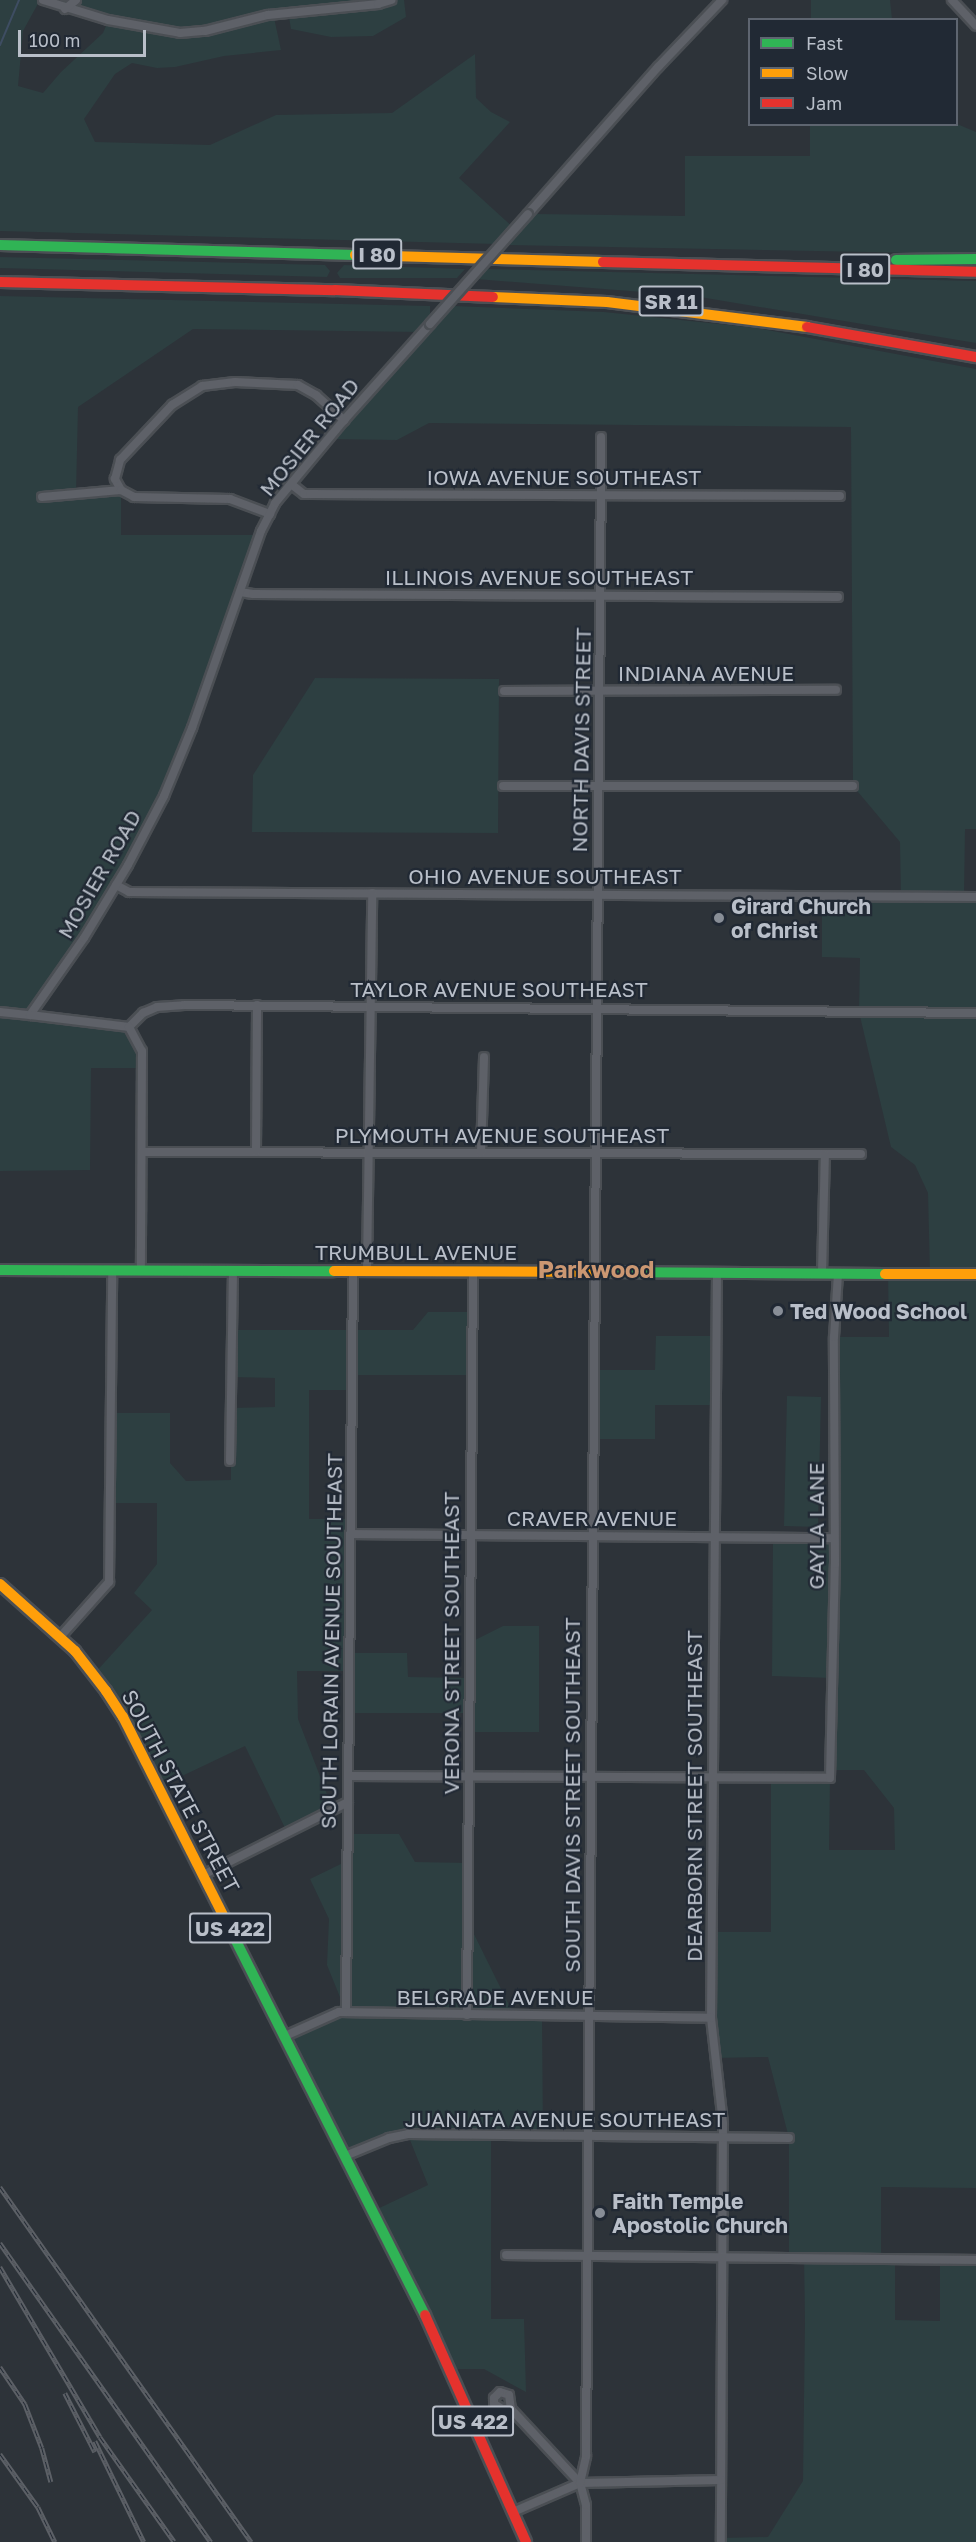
<!DOCTYPE html>
<style>
body{margin:0}
#map{position:relative;width:976px;height:2542px;overflow:hidden;background:#2d3339;font-family:"Golos Text",sans-serif}
div>[style]{position:absolute}
[style*='--x']{left:calc(var(--x)*1px);top:calc(var(--y)*1px);width:calc(var(--w)*1px);rotate:calc(var(--a)*1deg)}
.green>*{inset:0;background:#2d3f41}
.stream>*{height:2px;margin:-1px;padding:0 1px;transform-origin:1px;border-radius:1px;background:#3e4d62}
.roads{filter:drop-shadow(2px 0 #4b4f54) drop-shadow(-2px 0 #4b4f54) drop-shadow(0 2px #4b4f54) drop-shadow(0 -2px #4b4f54)}
.street>*{height:8px;margin:-4px;padding:0 4px;transform-origin:4px;border-radius:4px;background:#5e6168}
.fast>*{height:10px;margin:-5px;padding:0 5px;transform-origin:5px;border-radius:5px;background:#30b455}
.slow>*{height:10px;margin:-5px;padding:0 5px;transform-origin:5px;border-radius:5px;background:#ff9f0a}
.jam>*{height:10px;margin:-5px;padding:0 5px;transform-origin:5px;border-radius:5px;background:#e5322d}
.rail>*{height:4.5px;margin-top:-2.25px;transform-origin:0;background:repeating-linear-gradient(90deg,#212934 0 7px,#5c6066 0 14px);box-sizing:border-box;border-block:2px solid #5c6066}
.bridges{filter:drop-shadow(2px 0 #4b4f54) drop-shadow(-2px 0 #4b4f54) drop-shadow(0 2px #4b4f54) drop-shadow(0 -2px #4b4f54)}
.street-bridge>*{height:8px;margin:-4px;padding:0 4px;transform-origin:4px;border-radius:4px;background:#5e6168}
.dots>*{width:16px;height:16px;translate:-50% -50%;box-sizing:border-box;border:3px solid #212934;border-radius:50%}
span{translate:-50% -50%;white-space:nowrap;text-align:center;line-height:1.15;-webkit-text-stroke:4.5px #212934;paint-order:stroke}
.shield-label span{padding:2px 4px;background:#212934;border:2px solid;border-radius:4px;-webkit-text-stroke-width:0}
.shield-label{font-size:20px;color:#b9bfc9;font-weight:700}
.street-label{font-size:21px;color:#b9bfc9}
.poi-label{font-size:21px;color:#b9bfc9;font-weight:700}
.left{translate:0 -50%;text-align:left}
.quarter-label{font-size:24px;color:#cb9772;font-weight:700}
.legend{position:absolute;left:748px;top:18px;width:210px;height:108px;box-sizing:border-box;background:#212934;border:2px solid #5e6570;margin:0;padding:8px 10px;list-style:none;font-size:18px;color:#b9bfc9}
.legend li{display:flex;align-items:center;gap:12px;height:30px}
.legend b{width:30px;border:2px solid #5e6570}
.scale{position:absolute;left:18px;top:30px;width:128px;height:27px;box-sizing:border-box;border:3px solid #b9bfc9;border-top:0;padding-left:8px;font-size:18px;line-height:21px;white-space:nowrap;color:#b9bfc9;-webkit-text-stroke:4px #212934;paint-order:stroke}
</style>
<div id="map">
<div class="green">
<i style="clip-path:polygon(0 0,40px 0,23px 31px,18px 86px,43px 93px,61px 72px,103px 33px,108px 21px,43px 0,404px 0,406px 17px,373px 36px,331px 37px,291px 29px,288px 11px,273px 13px,281px 50px,224px 56px,175px 67px,157px 68px,132px 63px,115px 74px,84px 119px,95px 142px,210px 145px,276px 115px,392px 113px,475px 54px,476px 98px,491px 112px,510px 122px,459px 178px,515px 229px,497px 244px,0 231px)"></i>
<i style="clip-path:polygon(811px 0,890px 0,892px 19px,811px 19px)"></i>
<i style="clip-path:polygon(957px 124px,976px 132px,976px 254px,505px 245px,535px 214px,685px 216px,685px 156px,810px 156px,810px 125px)"></i>
<i style="clip-path:polygon(0 257px,325px 265px,330px 271px,327px 277px,0 268px)"></i>
<i style="clip-path:polygon(344px 265px,465px 269px,457px 278px,340px 278px,337px 273px)"></i>
<i style="clip-path:polygon(486px 269px,976px 281px,976px 343px,694px 296px,476px 279px)"></i>
<i style="clip-path:polygon(0 296px,430px 306px,430px 323px,453px 306px,604px 312px,757px 328px,976px 369px,976px 829px,965px 829px,964px 896px,976px 897px,976px 2188px,881px 2187px,881px 2258px,895px 2258px,895px 2320px,940px 2321px,940px 2259px,976px 2260px,976px 2542px,721px 2542px,721px 2538px,768px 2537px,803px 2481px,805px 2320px,804px 2257px,789px 2256px,789px 2138px,768px 2057px,713px 2058px,711px 1932px,771px 1932px,771px 1777px,830px 1778px,829px 1850px,895px 1850px,894px 1808px,864px 1770px,831px 1770px,832px 1678px,772px 1676px,773px 1537px,834px 1537px,834px 1337px,889px 1337px,888px 1273px,930px 1273px,928px 1193px,915px 1165px,891px 1147px,859px 1012px,860px 958px,822px 957px,822px 896px,901px 896px,900px 842px,853px 786px,851px 427px,429px 423px,397px 440px,328px 439px,421px 332px,193px 329px,78px 407px,76px 493px,121px 490px,121px 535px,260px 535px,192px 728px,128px 865px,30px 1014px,109px 1024px,134px 1033px,142px 1068px,91px 1068px,90px 1170px,0 1171px)"></i>
<i style="clip-path:polygon(315px 678px,499px 679px,498px 833px,252px 832px,253px 775px)"></i>
<i style="clip-path:polygon(428px 1312px,472px 1312px,472px 1375px,352px 1375px,352px 1390px,309px 1390px,309px 1519px,351px 1519px,350px 1653px,407px 1653px,408px 1677px,469px 1678px,469px 1643px,503px 1626px,539px 1626px,539px 1732px,469px 1732px,468px 1713px,350px 1713px,350px 1671px,297px 1671px,298px 1719px,333px 1810px,288px 1834px,245px 1746px,159px 1787px,94px 1674px,152px 1610px,134px 1593px,157px 1564px,157px 1503px,110px 1503px,111px 1413px,170px 1413px,170px 1463px,186px 1481px,231px 1480px,231px 1408px,275px 1407px,275px 1378px,231px 1377px,232px 1330px,413px 1330px)"></i>
<i style="clip-path:polygon(656px 1336px,716px 1336px,716px 1405px,655px 1405px,655px 1439px,593px 1439px,594px 1370px,655px 1370px)"></i>
<i style="clip-path:polygon(787px 1396px,821px 1397px,818px 1527px,784px 1526px)"></i>
<i style="clip-path:polygon(348px 1834px,399px 1834px,415px 1862px,468px 1863px,468px 1922px,514px 2015px,542px 2015px,543px 2137px,491px 2137px,491px 2319px,524px 2319px,526px 2392px,484px 2369px,451px 2369px,373px 2211px,428px 2185px,408px 2135px,345px 2156px,285px 2036px,346px 2012px,327px 1965px,329px 1919px,310px 1879px,347px 1861px)"></i>
</div>
<div class="stream">
<i style="--x:0;--y:45;--w:49;--a:-67.1"></i>
</div>
<div class="roads">
<div class="street">
<i style="--x:43;--y:0;--w:68;--a:17.1"></i>
<i style="--x:108;--y:20;--w:73;--a:10.2"></i>
<i style="--x:180;--y:33;--w:25;--a:-5"></i>
<i style="--x:205;--y:31;--w:65;--a:-14.3"></i>
<i style="--x:268;--y:15;--w:111;--a:-5.7"></i>
<i style="--x:378;--y:4;--w:14;--a:-17"></i>
<i style="--x:952;--y:0;--w:35;--a:47"></i>
<i style="--x:65;--y:9;--w:14;--a:-39"></i>
<i style="--x:528;--y:214;--w:196;--a:-48.5"></i>
<i style="--x:658;--y:67;--w:93;--a:-46.3"></i>
<i style="--x:291;--y:484;--w:16;--a:38"></i>
<i style="--x:304;--y:494;--w:6;--a:0"></i>
<i style="--x:310;--y:494;--w:530;--a:0.22"></i>
<i style="--x:121;--y:490;--w:13;--a:-119"></i>
<i style="--x:115;--y:479;--w:20;--a:-75"></i>
<i style="--x:120;--y:460;--w:76;--a:-46.6"></i>
<i style="--x:172;--y:405;--w:36;--a:-32"></i>
<i style="--x:202;--y:386;--w:33;--a:-7"></i>
<i style="--x:235;--y:382;--w:63;--a:2.7"></i>
<i style="--x:298;--y:385;--w:21;--a:29"></i>
<i style="--x:316;--y:395;--w:38;--a:42"></i>
<i style="--x:42;--y:497;--w:79;--a:-5.1"></i>
<i style="--x:121;--y:490;--w:15;--a:28"></i>
<i style="--x:134;--y:497;--w:96;--a:1.2"></i>
<i style="--x:230;--y:499;--w:43;--a:20.6"></i>
<i style="--x:240;--y:592;--w:13;--a:9"></i>
<i style="--x:253;--y:594;--w:585;--a:0.29"></i>
<i style="--x:504;--y:691;--w:332;--a:-0.2"></i>
<i style="--x:503;--y:786;--w:350;--a:0"></i>
<i style="--x:116;--y:885;--w:15;--a:28"></i>
<i style="--x:129;--y:892;--w:847;--a:0.34"></i>
<i style="--x:0;--y:1012;--w:30;--a:6"></i>
<i style="--x:30;--y:1015;--w:94;--a:-55"></i>
<i style="--x:84;--y:938;--w:85;--a:-58.9"></i>
<i style="--x:128;--y:865;--w:78;--a:-62.4"></i>
<i style="--x:164;--y:796;--w:74;--a:-67.6"></i>
<i style="--x:192;--y:728;--w:209;--a:-70.7"></i>
<i style="--x:261;--y:531;--w:31;--a:-63"></i>
<i style="--x:275;--y:503;--w:108;--a:-50.3"></i>
<i style="--x:344;--y:420;--w:129;--a:-48.1"></i>
<i style="--x:30;--y:1015;--w:100;--a:6.9"></i>
<i style="--x:129;--y:1027;--w:20;--a:-45"></i>
<i style="--x:143;--y:1013;--w:15;--a:-23"></i>
<i style="--x:157;--y:1007;--w:27;--a:-4"></i>
<i style="--x:184;--y:1005;--w:792;--a:0.58"></i>
<i style="--x:129;--y:1027;--w:27;--a:62"></i>
<i style="--x:142;--y:1051;--w:219;--a:90.3"></i>
<i style="--x:142;--y:1152;--w:719;--a:0.16"></i>
<i style="--x:256;--y:1152;--w:147;--a:-89.6"></i>
<i style="--x:481;--y:1153;--w:96;--a:-88.2"></i>
<i style="--x:367;--y:1271;--w:378;--a:-89.2"></i>
<i style="--x:717;--y:1272;--w:746;--a:90.46"></i>
<i style="--x:711;--y:2018;--w:107;--a:83.5"></i>
<i style="--x:723;--y:2124;--w:418;--a:90.3"></i>
<i style="--x:822;--y:1273;--w:119;--a:-88.6"></i>
<i style="--x:230;--y:1461;--w:191;--a:-89.1"></i>
<i style="--x:350;--y:1534;--w:484;--a:0.5"></i>
<i style="--x:60;--y:1637;--w:74;--a:-48.3"></i>
<i style="--x:109;--y:1582;--w:312;--a:-89.4"></i>
<i style="--x:349;--y:1776;--w:481;--a:0.2"></i>
<i style="--x:830;--y:1778;--w:214;--a:-88.7"></i>
<i style="--x:835;--y:1564;--w:227;--a:-90.3"></i>
<i style="--x:834;--y:1337;--w:64;--a:-86.4"></i>
<i style="--x:203;--y:1875;--w:162;--a:-26.7"></i>
<i style="--x:346;--y:2012;--w:741;--a:-89.46"></i>
<i style="--x:467;--y:2015;--w:744;--a:-89.54"></i>
<i style="--x:285;--y:2036;--w:59;--a:-24"></i>
<i style="--x:339;--y:2012;--w:372;--a:0.9"></i>
<i style="--x:345;--y:2156;--w:48;--a:-22.2"></i>
<i style="--x:389;--y:2138;--w:19;--a:-12"></i>
<i style="--x:408;--y:2134;--w:381;--a:0.6"></i>
<i style="--x:506;--y:2255;--w:470;--a:0.6"></i>
<i style="--x:500;--y:2392;--w:9;--a:18"></i>
<i style="--x:509;--y:2395;--w:14;--a:82"></i>
<i style="--x:511;--y:2409;--w:9;--a:180"></i>
<i style="--x:502;--y:2409;--w:9;--a:-148"></i>
<i style="--x:494;--y:2404;--w:6;--a:-90"></i>
<i style="--x:494;--y:2398;--w:8;--a:-45"></i>
<i style="--x:511;--y:2409;--w:101;--a:47"></i>
<i style="--x:513;--y:2512;--w:73;--a:-23.4"></i>
<i style="--x:580;--y:2483;--w:141;--a:-1.2"></i>
<i style="--x:586;--y:2542;--w:37;--a:-90"></i>
<i style="--x:586;--y:2505;--w:23;--a:-105"></i>
<i style="--x:580;--y:2483;--w:28;--a:-77"></i>
<i style="--x:586;--y:2456;--w:2019;--a:-89.57"></i>
</div>
<div class="fast">
<i style="--x:0;--y:245;--w:355;--a:1.6"></i>
<i style="--x:896;--y:260;--w:80;--a:-0.7"></i>
<i style="--x:0;--y:1270;--w:334;--a:0.2"></i>
<i style="--x:604;--y:1272;--w:281;--a:0.4"></i>
<i style="--x:232;--y:1933;--w:428;--a:63.2"></i>
</div>
<div class="slow">
<i style="--x:355;--y:255;--w:248;--a:1.6"></i>
<i style="--x:493;--y:297;--w:114;--a:2.5"></i>
<i style="--x:607;--y:302;--w:202;--a:7.1"></i>
<i style="--x:334;--y:1271;--w:270;--a:0.2"></i>
<i style="--x:885;--y:1274;--w:91;--a:0"></i>
<i style="--x:0;--y:1584;--w:101;--a:41.8"></i>
<i style="--x:75;--y:1651;--w:51;--a:52.2"></i>
<i style="--x:106;--y:1691;--w:31;--a:57"></i>
<i style="--x:123;--y:1717;--w:242;--a:63.2"></i>
</div>
<div class="jam">
<i style="--x:603;--y:262;--w:373;--a:1.5"></i>
<i style="--x:0;--y:282;--w:335;--a:1.4"></i>
<i style="--x:335;--y:290;--w:158;--a:2.5"></i>
<i style="--x:807;--y:327;--w:172;--a:10.1"></i>
<i style="--x:425;--y:2315;--w:248;--a:66"></i>
</div>
</div>
<div class="rail">
<i style="--x:0;--y:2187;--w:435;--a:54.7"></i>
<i style="--x:0;--y:2243;--w:366;--a:54.8"></i>
<i style="--x:0;--y:2267;--w:197;--a:59.5"></i>
<i style="--x:100;--y:2437;--w:128;--a:54.6"></i>
<i style="--x:0;--y:2367;--w:45;--a:56"></i>
<i style="--x:25;--y:2404;--w:47;--a:68.9"></i>
<i style="--x:42;--y:2448;--w:35;--a:75"></i>
<i style="--x:65;--y:2393;--w:66;--a:63"></i>
<i style="--x:95;--y:2441;--w:112;--a:64.1"></i>
<i style="--x:0;--y:2454;--w:65;--a:54.4"></i>
<i style="--x:38;--y:2507;--w:39;--a:64"></i>
</div>
<div class="bridges">
<div class="street-bridge">
<i style="--x:430;--y:324;--w:147;--a:-48.3"></i>
</div>
</div>
<div class="dots">
<i style="left:719px;top:918px;background:#888e97"></i>
<i style="left:778px;top:1311px;background:#888e97"></i>
<i style="left:600px;top:2213px;background:#888e97"></i>
</div>
<div class="shield-label">
<span style="left:377px;top:254px">I 80</span>
<span style="left:865px;top:269px">I 80</span>
<span style="left:671px;top:301px">SR 11</span>
<span style="left:230px;top:1928px">US 422</span>
<span style="left:473px;top:2421px">US 422</span>
</div>
<div class="street-label">
<span style="left:309px;top:437px;rotate:-51deg">MOSIER ROAD</span>
<span style="left:564px;top:477px">IOWA AVENUE SOUTHEAST</span>
<span style="left:539px;top:577px">ILLINOIS AVENUE SOUTHEAST</span>
<span style="left:706px;top:673px">INDIANA AVENUE</span>
<span style="left:581px;top:740px;rotate:-89deg">NORTH DAVIS STREET</span>
<span style="left:99px;top:874px;rotate:-60deg">MOSIER ROAD</span>
<span style="left:545px;top:876px">OHIO AVENUE SOUTHEAST</span>
<span style="left:499px;top:989px">TAYLOR AVENUE SOUTHEAST</span>
<span style="left:502px;top:1135px">PLYMOUTH AVENUE SOUTHEAST</span>
<span style="left:416px;top:1252px">TRUMBULL AVENUE</span>
<span style="left:592px;top:1518px">CRAVER AVENUE</span>
<span style="left:816px;top:1526px;rotate:-90deg">GAYLA LANE</span>
<span style="left:331px;top:1641px;rotate:-89deg">SOUTH LORAIN AVENUE SOUTHEAST</span>
<span style="left:451px;top:1643px;rotate:-90deg">VERONA STREET SOUTHEAST</span>
<span style="left:181px;top:1791px;rotate:62deg">SOUTH STATE STREET</span>
<span style="left:572px;top:1795px;rotate:-90deg">SOUTH DAVIS STREET SOUTHEAST</span>
<span style="left:694px;top:1796px;rotate:-90deg">DEARBORN STREET SOUTHEAST</span>
<span style="left:495px;top:1997px">BELGRADE AVENUE</span>
<span style="left:565px;top:2119px">JUANIATA AVENUE SOUTHEAST</span>
</div>
<div class="poi-label">
<span class="left" style="left:731px;top:918px">Girard Church<br>of Christ</span>
<span class="left" style="left:790px;top:1311px">Ted Wood School</span>
<span class="left" style="left:612px;top:2213px">Faith Temple<br>Apostolic Church</span>
</div>
<div class="quarter-label">
<span style="left:596px;top:1269px">Parkwood</span>
</div>
<ul class="legend">
<li><b style="height:8px;background:#30b455"></b>Fast</li>
<li><b style="height:8px;background:#ff9f0a"></b>Slow</li>
<li><b style="height:8px;background:#e5322d"></b>Jam</li>
</ul>
<div class="scale">100 m</div>
</div>
